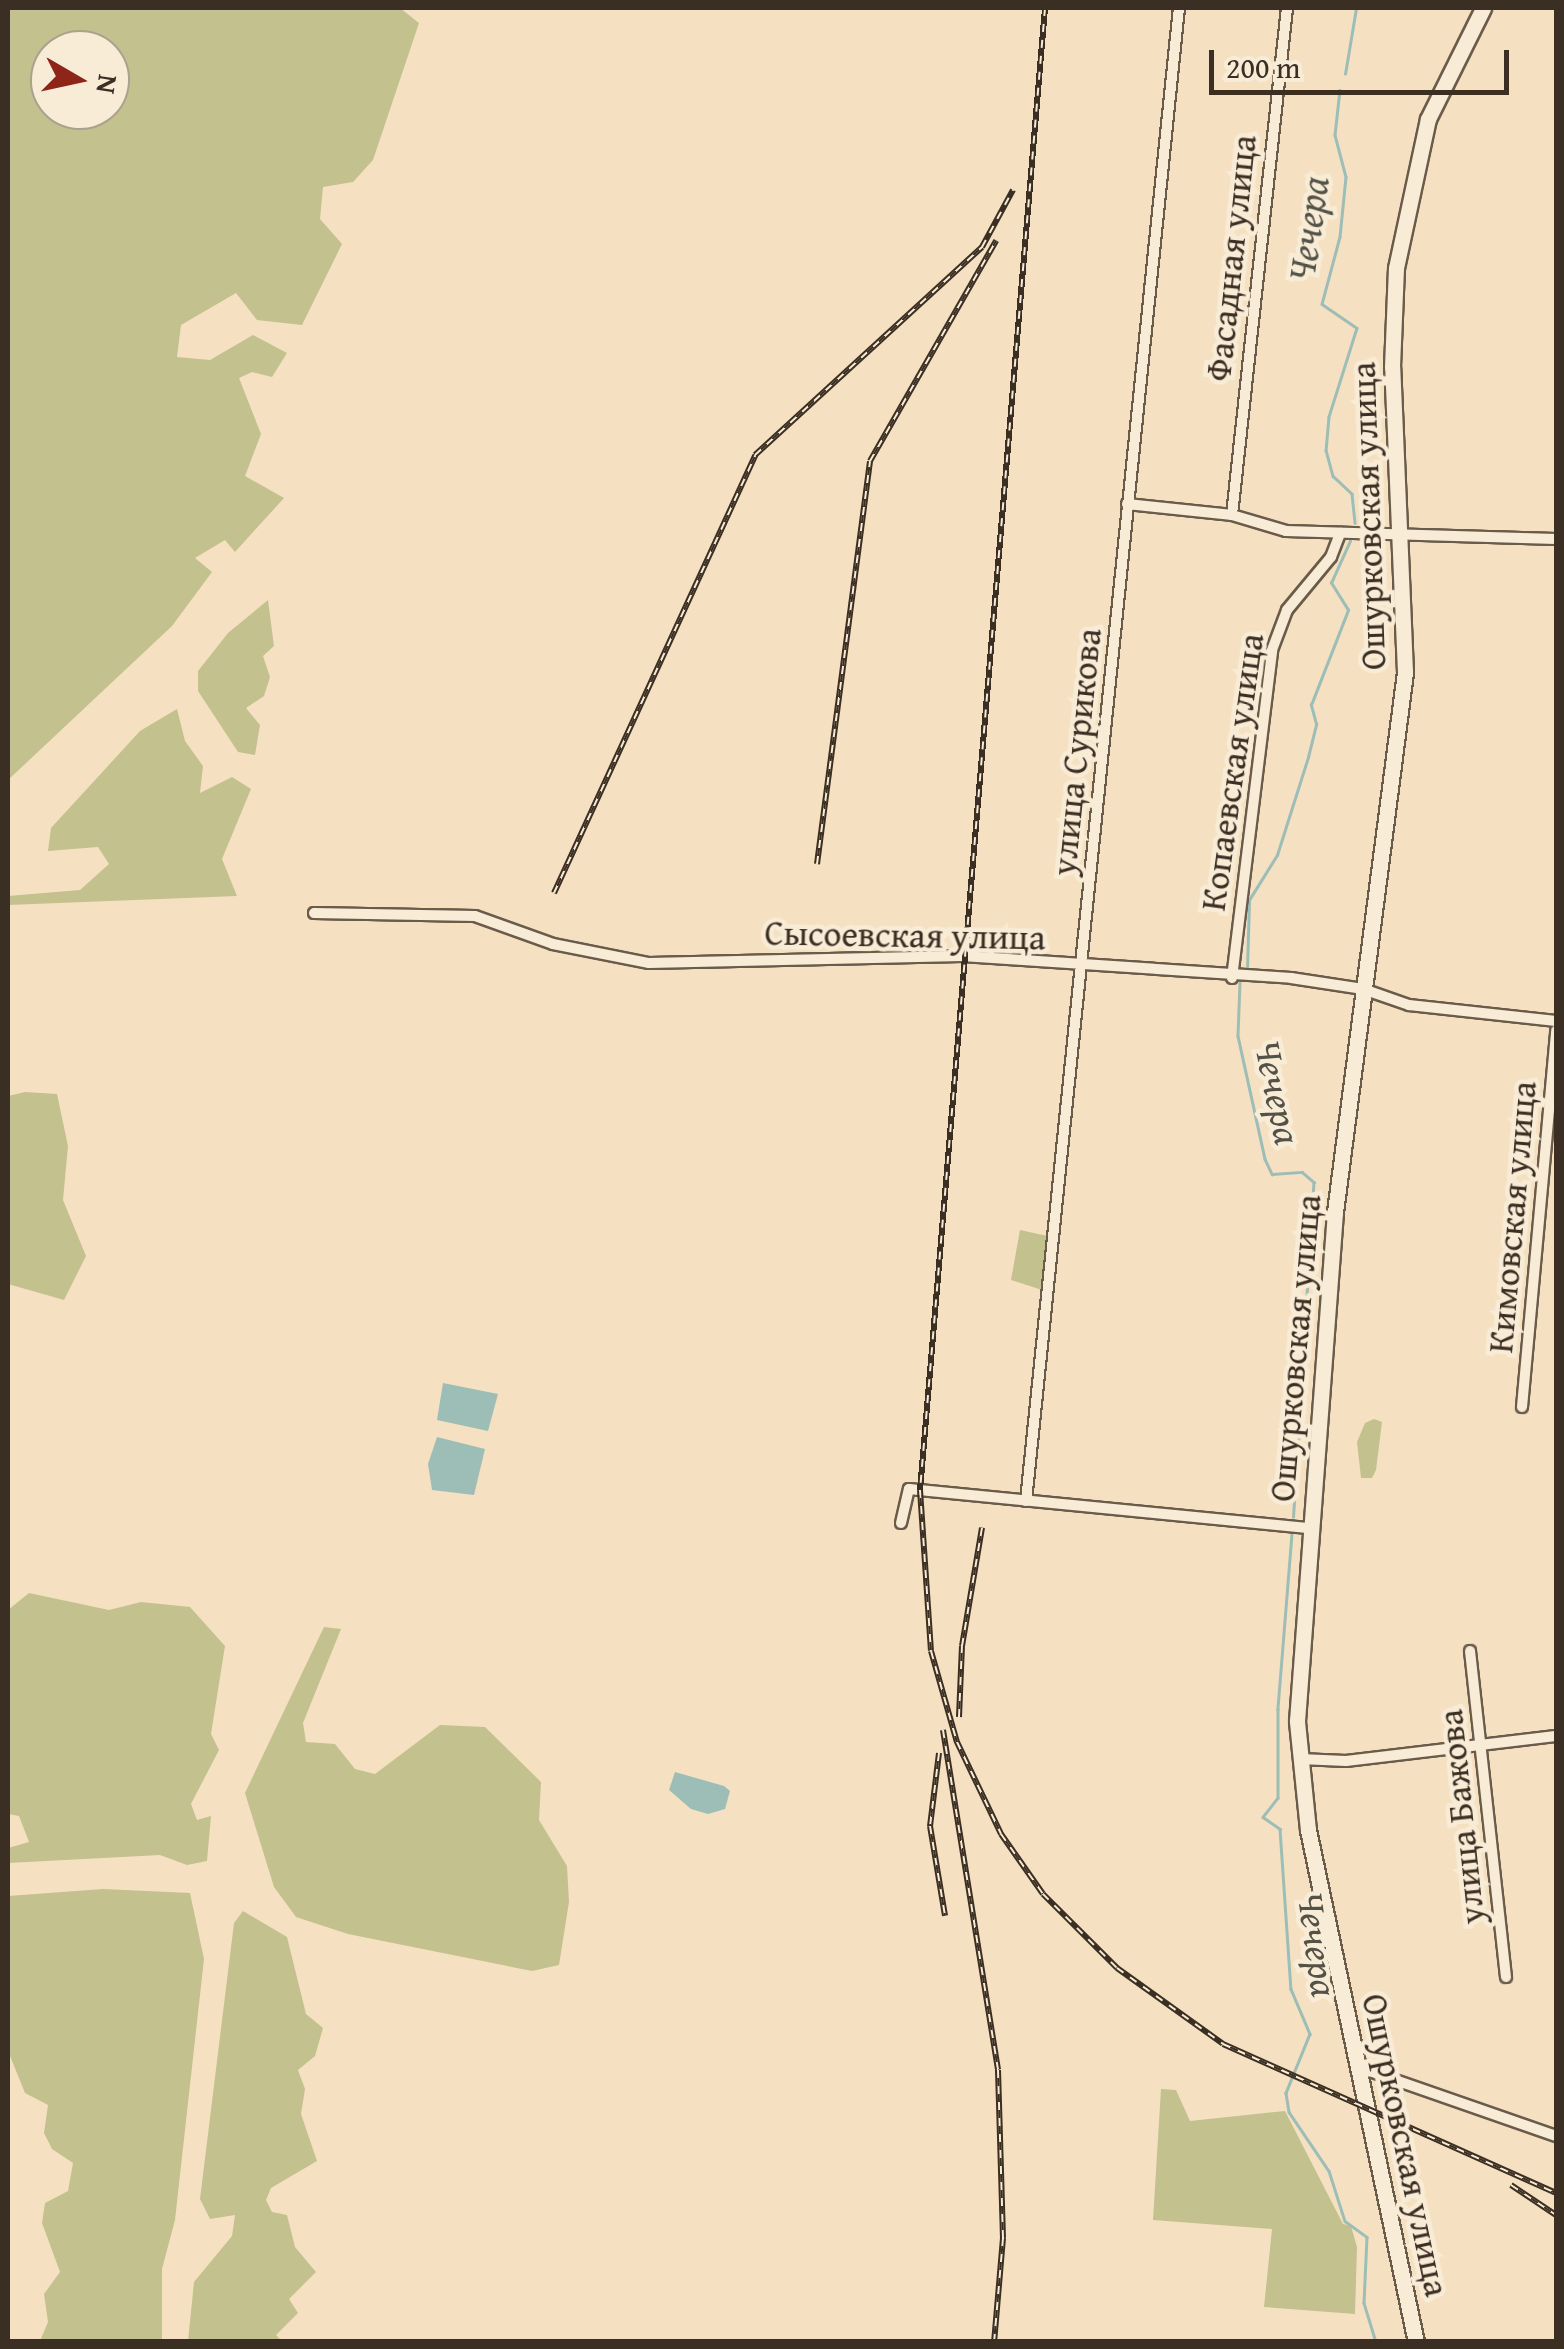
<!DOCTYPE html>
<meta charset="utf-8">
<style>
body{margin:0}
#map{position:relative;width:1564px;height:2349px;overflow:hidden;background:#f5e1c1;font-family:"Gentium Book Plus",serif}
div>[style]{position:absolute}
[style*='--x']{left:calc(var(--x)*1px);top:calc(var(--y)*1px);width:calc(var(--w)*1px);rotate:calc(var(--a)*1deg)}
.green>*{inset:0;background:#c3c18e}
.water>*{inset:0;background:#9dbdb7}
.stream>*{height:2.5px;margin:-1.25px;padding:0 1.25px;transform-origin:1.25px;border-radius:1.25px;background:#9dbdb7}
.roads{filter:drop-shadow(2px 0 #6a5b4a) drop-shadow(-2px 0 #6a5b4a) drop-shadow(0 2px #6a5b4a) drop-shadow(0 -2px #6a5b4a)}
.street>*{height:10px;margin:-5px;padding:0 5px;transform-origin:5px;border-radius:5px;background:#f8ecd7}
.secondary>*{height:15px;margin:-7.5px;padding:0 7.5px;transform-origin:7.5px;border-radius:7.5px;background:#f8ecd7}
.rail>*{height:6px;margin-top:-3px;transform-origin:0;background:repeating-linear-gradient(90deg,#f8ecd7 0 8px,#3b2e22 0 16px);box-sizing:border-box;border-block:2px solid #3b2e22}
span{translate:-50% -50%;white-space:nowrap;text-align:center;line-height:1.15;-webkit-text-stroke:9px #f8ecd7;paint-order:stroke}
.street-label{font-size:35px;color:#3b2e22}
.water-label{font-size:38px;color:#545247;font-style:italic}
.frame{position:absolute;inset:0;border:10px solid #3b2e22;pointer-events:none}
.north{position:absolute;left:30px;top:30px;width:100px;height:100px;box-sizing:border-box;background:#f8ecd7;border:2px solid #aca08f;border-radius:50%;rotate:99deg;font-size:28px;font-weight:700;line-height:40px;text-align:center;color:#3b2e22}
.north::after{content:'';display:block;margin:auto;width:35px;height:45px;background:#8f2418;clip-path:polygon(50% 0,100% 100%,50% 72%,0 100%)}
.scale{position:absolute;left:1209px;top:50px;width:300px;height:45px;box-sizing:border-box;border:5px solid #3b2e22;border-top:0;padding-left:12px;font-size:30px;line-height:35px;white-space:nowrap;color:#3b2e22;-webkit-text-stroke:8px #f8ecd7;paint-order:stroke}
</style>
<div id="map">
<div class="green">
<i style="clip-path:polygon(evenodd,8px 8px,400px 8px,419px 23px,373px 160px,353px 182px,323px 187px,320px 219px,342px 244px,302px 325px,257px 320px,236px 293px,181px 325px,177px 357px,210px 360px,253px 335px,287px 353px,272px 377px,252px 372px,239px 378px,261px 434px,245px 476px,284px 498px,235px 552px,225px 540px,195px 558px,212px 572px,172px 626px,8px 780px,8px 8px,110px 50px,110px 110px,50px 110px,50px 50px,110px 50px)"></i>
<i style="clip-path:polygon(268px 600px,274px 646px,263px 656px,270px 677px,264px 696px,246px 708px,260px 725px,255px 755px,238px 752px,198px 691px,198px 671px,228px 633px)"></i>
<i style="clip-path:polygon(177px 709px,185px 741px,203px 766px,200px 793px,232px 777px,251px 789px,222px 859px,237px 896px,8px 905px,8px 896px,80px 890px,109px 864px,98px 847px,48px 851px,51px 828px,140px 731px)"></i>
<i style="clip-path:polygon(25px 1092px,57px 1094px,68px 1146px,63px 1200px,86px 1256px,64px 1300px,8px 1284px,8px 1096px)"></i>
<i style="clip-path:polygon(1020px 1230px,1052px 1237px,1042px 1290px,1011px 1280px)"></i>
<i style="clip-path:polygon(1374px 1419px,1382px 1422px,1376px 1470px,1372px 1478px,1361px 1478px,1357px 1442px,1365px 1423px)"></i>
<i style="clip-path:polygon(29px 1593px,109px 1610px,141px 1602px,190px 1607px,225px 1646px,211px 1734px,219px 1750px,191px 1804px,197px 1820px,211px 1816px,207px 1861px,187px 1865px,160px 1855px,8px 1863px,8px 1848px,29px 1842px,19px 1816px,8px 1814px,8px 1610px)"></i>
<i style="clip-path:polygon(324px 1627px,341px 1629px,303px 1723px,306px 1742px,335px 1744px,355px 1769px,375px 1774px,440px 1725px,485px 1727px,541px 1782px,539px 1820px,567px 1866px,569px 1902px,559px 1965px,532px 1971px,348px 1934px,296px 1917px,274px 1887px,245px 1793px)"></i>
<i style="clip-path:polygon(103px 1889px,190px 1893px,204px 1959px,175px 2220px,162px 2269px,162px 2341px,40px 2341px,48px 2322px,44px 2294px,60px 2272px,42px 2223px,45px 2203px,68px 2191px,73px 2163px,52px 2149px,44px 2133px,48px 2105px,25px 2093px,8px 2051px,8px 1896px)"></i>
<i style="clip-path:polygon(243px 1911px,287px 1937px,306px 2014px,323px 2028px,315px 2056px,298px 2070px,305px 2089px,301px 2114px,317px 2161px,271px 2188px,266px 2200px,272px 2212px,287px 2215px,295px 2247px,316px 2272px,289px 2299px,298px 2313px,276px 2335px,282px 2341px,188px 2341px,194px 2282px,232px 2236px,235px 2215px,210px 2219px,200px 2199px,234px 1923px)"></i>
<i style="clip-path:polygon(1161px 2089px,1176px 2090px,1190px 2121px,1285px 2111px,1343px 2224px,1351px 2226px,1357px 2247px,1355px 2314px,1264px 2307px,1272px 2229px,1153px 2220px)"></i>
</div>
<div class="water">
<i style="clip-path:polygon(443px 1383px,498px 1394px,488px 1431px,437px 1420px)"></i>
<i style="clip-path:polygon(437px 1437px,485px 1449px,474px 1495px,432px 1490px,428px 1464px)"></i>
<i style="clip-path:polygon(675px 1772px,724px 1786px,730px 1791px,725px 1809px,708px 1814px,691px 1809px,669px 1790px)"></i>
</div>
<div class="stream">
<i style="--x:1345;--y:74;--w:67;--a:-80.5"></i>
<i style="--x:1340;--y:90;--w:45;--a:96.3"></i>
<i style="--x:1335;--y:135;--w:43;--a:75.3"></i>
<i style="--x:1346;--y:177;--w:60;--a:95.7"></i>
<i style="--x:1340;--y:237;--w:69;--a:105"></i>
<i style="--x:1322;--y:304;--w:42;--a:34.4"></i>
<i style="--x:1357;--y:328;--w:93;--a:107.5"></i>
<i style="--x:1329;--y:417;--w:33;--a:95"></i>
<i style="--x:1326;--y:450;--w:27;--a:75"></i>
<i style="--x:1333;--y:476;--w:26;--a:43"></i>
<i style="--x:1352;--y:494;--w:29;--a:84"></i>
<i style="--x:1247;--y:969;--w:69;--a:-88.3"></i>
<i style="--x:1249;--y:900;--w:53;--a:-58.1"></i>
<i style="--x:1277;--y:855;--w:103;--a:-72.4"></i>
<i style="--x:1308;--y:757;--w:34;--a:-76"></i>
<i style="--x:1316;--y:724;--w:20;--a:-105"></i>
<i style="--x:1311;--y:705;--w:102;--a:-68.7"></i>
<i style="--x:1348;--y:610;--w:32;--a:-122"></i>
<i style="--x:1331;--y:583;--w:46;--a:-65.7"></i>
<i style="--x:1240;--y:983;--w:53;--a:92.2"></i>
<i style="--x:1238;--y:1036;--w:126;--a:77.6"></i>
<i style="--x:1265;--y:1159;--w:17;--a:65"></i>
<i style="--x:1272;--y:1174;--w:30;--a:-4"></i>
<i style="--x:1302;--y:1172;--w:16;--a:40"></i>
<i style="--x:1314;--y:1182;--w:230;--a:93.5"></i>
<i style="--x:1293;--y:1517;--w:91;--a:-86.2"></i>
<i style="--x:1292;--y:1534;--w:176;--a:94.6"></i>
<i style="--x:1278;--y:1709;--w:89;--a:90"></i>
<i style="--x:1278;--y:1798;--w:24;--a:128"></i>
<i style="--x:1263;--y:1817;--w:21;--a:35"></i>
<i style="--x:1280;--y:1829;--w:160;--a:86.1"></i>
<i style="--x:1291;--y:1989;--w:49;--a:67.1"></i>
<i style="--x:1310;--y:2034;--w:64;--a:112.1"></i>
<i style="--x:1286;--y:2093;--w:19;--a:81"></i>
<i style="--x:1289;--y:2112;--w:71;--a:55.9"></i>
<i style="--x:1329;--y:2171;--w:52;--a:72.3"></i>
<i style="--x:1345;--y:2221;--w:27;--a:36"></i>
<i style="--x:1367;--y:2237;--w:66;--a:92.6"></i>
<i style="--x:1364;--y:2303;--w:41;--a:72.9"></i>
</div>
<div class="roads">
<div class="street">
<i style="--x:1127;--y:504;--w:106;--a:6"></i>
<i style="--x:1232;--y:515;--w:56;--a:16.5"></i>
<i style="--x:1286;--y:531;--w:270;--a:1.7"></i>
<i style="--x:1232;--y:515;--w:510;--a:-83.81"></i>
<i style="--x:314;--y:913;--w:161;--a:1.1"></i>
<i style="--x:475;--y:916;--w:83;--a:19.7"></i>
<i style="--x:553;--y:944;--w:98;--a:11.2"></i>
<i style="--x:649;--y:963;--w:313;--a:-1.3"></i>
<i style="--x:962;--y:956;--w:330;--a:3.8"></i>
<i style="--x:1291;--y:978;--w:73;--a:8.7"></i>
<i style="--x:1363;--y:989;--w:49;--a:19.2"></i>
<i style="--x:1409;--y:1005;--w:148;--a:6.2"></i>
<i style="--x:1232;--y:978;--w:330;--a:-83"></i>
<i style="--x:1272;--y:650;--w:43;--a:-69.4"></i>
<i style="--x:1287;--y:610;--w:69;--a:-50.3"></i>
<i style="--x:1331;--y:557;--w:26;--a:-69"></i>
<i style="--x:1522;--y:1407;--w:378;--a:-84.8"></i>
<i style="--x:1026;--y:1501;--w:1501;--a:-84.15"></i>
<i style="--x:901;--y:1523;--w:35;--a:-77"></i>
<i style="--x:909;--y:1489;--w:403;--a:5.6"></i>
<i style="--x:1470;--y:1651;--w:328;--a:83.7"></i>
<i style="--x:1300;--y:1759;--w:46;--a:2.5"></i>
<i style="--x:1346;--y:1761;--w:211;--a:-6.8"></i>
<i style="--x:1358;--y:2067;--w:210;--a:19.2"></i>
</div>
<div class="secondary">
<i style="--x:1416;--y:2342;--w:523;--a:-101.91"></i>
<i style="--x:1308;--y:1830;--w:110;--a:-95.8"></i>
<i style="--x:1297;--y:1721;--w:510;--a:-85.73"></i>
<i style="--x:1335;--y:1212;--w:545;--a:-82.61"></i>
<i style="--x:1405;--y:672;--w:305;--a:-92.4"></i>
<i style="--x:1392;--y:367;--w:99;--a:-87.7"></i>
<i style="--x:1396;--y:268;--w:152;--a:-77.9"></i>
<i style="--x:1428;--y:119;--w:124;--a:-63.6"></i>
</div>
</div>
<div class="rail">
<i style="--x:1045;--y:8;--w:1487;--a:94.82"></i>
<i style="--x:920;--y:1490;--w:161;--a:86.1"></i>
<i style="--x:931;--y:1651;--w:95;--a:74.1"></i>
<i style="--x:957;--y:1742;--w:102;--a:64.4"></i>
<i style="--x:1001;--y:1834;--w:73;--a:55"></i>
<i style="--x:1043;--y:1894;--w:105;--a:45"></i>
<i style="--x:1117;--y:1968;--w:130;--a:35.6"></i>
<i style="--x:1223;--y:2044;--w:365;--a:24.1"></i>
<i style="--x:817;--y:864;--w:406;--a:-82.5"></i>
<i style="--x:870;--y:461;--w:254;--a:-60.2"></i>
<i style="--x:554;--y:893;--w:482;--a:-65.3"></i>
<i style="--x:755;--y:455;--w:308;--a:-42.5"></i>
<i style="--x:982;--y:247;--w:65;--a:-61.5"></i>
<i style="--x:959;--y:1717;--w:71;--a:-87.6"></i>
<i style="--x:962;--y:1646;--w:120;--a:-80.4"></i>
<i style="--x:943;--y:1730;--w:344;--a:80.8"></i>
<i style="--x:998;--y:2070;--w:168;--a:88.3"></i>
<i style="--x:1003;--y:2238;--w:104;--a:94.9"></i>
<i style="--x:939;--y:1753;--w:74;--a:97"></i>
<i style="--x:930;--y:1826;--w:91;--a:80.5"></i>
<i style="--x:1511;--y:2185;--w:54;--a:33.7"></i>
</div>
<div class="street-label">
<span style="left:1231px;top:258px;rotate:-84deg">Фасадная улица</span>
<span style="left:1368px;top:516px;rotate:-92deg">Ошурковская улица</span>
<span style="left:1076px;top:752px;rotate:-84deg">улица Сурикова</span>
<span style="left:1232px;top:772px;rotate:-82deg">Копаевская улица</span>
<span style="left:905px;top:935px;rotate:1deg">Сысоевская улица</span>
<span style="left:1512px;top:1217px;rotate:-85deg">Кимовская улица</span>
<span style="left:1295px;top:1348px;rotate:-85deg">Ошурковская улица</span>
<span style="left:1461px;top:1817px;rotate:-96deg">улица Бажова</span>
<span style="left:1406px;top:2145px;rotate:78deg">Ошурковская улица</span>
</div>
<div class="water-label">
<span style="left:1308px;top:229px;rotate:-82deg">Чечера</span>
<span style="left:1278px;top:1092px;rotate:78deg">Чечера</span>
<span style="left:1318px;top:1944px;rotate:82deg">Чечера</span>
</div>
<div class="frame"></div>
<div class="north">N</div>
<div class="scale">200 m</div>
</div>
